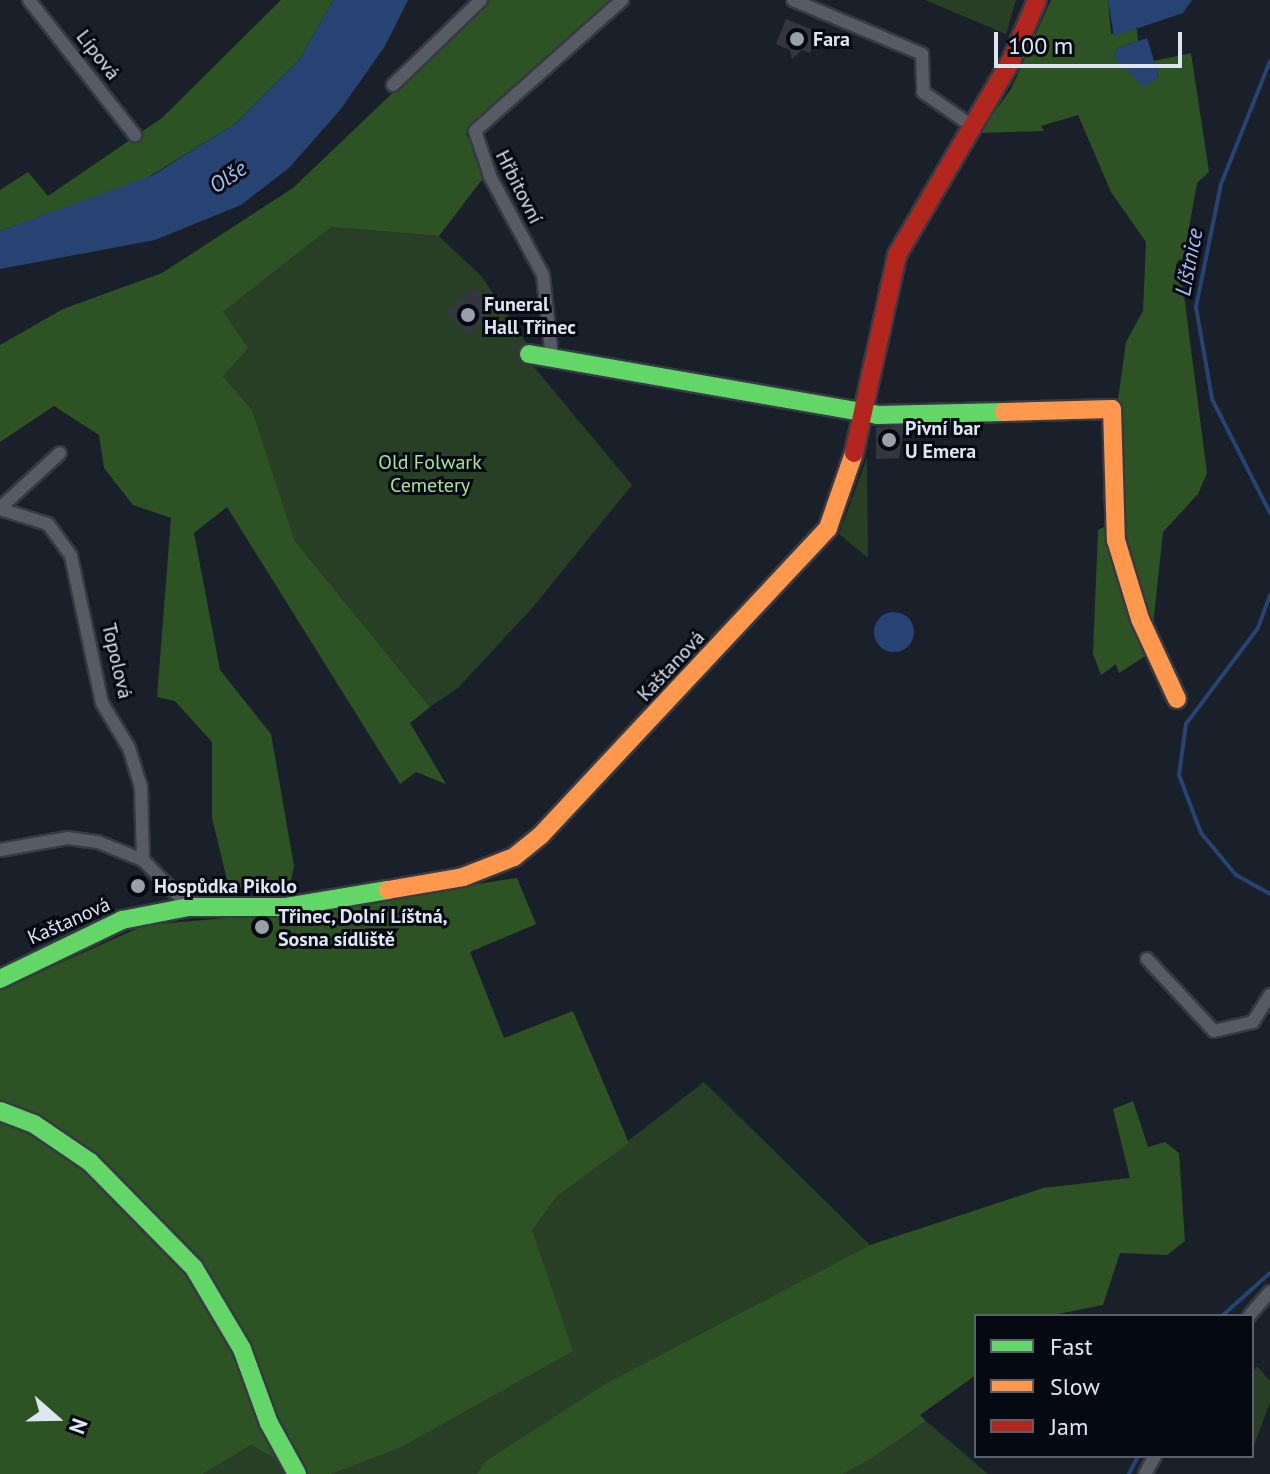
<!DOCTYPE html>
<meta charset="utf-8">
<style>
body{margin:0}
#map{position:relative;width:1270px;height:1474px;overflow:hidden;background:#1a202a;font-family:"PT Sans",sans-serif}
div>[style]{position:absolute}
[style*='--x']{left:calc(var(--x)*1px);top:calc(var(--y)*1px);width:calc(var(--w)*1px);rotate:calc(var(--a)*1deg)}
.green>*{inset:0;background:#293f25}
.forest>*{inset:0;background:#2d5224}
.water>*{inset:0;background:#264373}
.round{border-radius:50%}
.stream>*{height:4px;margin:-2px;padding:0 2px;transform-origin:2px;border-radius:2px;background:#264373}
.building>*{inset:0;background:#34363f}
.roads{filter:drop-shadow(2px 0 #363a43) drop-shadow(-2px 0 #363a43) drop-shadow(0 2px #363a43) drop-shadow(0 -2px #363a43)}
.street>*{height:12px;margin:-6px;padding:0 6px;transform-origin:6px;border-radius:6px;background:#575c64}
.fast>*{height:18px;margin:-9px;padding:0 9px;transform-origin:9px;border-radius:9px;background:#63d668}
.slow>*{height:18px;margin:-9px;padding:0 9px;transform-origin:9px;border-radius:9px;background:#ff974d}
.jam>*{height:18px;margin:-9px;padding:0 9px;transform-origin:9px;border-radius:9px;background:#b3261e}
.dots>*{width:22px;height:22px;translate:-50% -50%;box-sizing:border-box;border:4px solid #050911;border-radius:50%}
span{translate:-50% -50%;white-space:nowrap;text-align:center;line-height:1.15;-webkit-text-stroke:6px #050911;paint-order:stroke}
.poi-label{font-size:20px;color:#dde5f2;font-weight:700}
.left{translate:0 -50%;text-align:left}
.street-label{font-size:20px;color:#dde5f2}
.park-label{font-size:20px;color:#a6e594}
.water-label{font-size:22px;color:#a3c0f0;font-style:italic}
.legend{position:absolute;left:974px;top:1314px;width:280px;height:144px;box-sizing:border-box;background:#050911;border:2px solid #5b616b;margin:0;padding:10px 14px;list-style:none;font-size:24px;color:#dde5f2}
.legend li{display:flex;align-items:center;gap:16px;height:40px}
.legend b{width:40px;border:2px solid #5b616b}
.north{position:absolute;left:16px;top:1378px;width:80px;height:80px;-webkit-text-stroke:6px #050911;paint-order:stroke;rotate:110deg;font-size:22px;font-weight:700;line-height:32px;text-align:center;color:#dde5f2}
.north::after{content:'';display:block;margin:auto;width:28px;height:36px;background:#dde5f2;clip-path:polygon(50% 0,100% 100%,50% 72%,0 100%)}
.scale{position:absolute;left:994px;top:32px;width:188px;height:36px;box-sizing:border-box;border:4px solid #dde5f2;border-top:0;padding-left:10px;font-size:24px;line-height:28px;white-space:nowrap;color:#dde5f2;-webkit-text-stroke:6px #050911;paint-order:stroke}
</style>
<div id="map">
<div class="green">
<i style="clip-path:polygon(925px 0,1016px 0,1006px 34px)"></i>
<i style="clip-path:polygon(331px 227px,439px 236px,482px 277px,529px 347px,529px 361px,632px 485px,533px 607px,458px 688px,430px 707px,295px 541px,252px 410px,223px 376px,223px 312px)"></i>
<i style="clip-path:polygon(867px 458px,868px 558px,839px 534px)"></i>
<i style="clip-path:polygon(704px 1082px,870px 1245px,603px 1385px,486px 1462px,477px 1474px,331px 1474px,342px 1469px,557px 1196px)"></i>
<i style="clip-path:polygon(1257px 1366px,1270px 1381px,1270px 1402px,1252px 1451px,1252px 1373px)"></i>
<i style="clip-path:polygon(926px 1421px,988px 1474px,843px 1474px,871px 1459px)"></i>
<i style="clip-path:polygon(251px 1445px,281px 1459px,290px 1474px,203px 1474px)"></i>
</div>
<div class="forest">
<i style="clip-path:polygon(281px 0,333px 0,300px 59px,235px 124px,145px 179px,0 231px,0 190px,28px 172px,48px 196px,162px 118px)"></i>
<i style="clip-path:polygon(490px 0,619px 0,466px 134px,487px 173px,439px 236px,331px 227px,223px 312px,248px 348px,223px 376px,252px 410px,295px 541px,430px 707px,410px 723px,446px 784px,416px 772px,400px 784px,227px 507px,194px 533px,220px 670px,271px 734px,294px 866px,289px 889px,229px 888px,212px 818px,212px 742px,175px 701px,157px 697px,171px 518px,133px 505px,104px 468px,99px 435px,54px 406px,0 442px,0 345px,63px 309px,162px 273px,293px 188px)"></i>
<i style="clip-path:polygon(1051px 0,1108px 0,1111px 34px,1137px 29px,1138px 41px,1116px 49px,1159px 77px,1154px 61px,1191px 53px,1209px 172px,1197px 183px,1181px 272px,1207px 473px,1198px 494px,1163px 532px,1150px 653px,1119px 673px,1116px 664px,1101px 675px,1093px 654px,1098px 530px,1117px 520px,1117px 407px,1126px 342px,1143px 311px,1146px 242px,1111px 192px,1078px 115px,1041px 126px,1044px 131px,979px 133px,1011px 89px)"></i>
<i style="clip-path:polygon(517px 878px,536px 924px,470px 952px,504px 1038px,573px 1011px,629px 1143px,557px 1196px,532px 1230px,573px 1351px,401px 1447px,331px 1474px,304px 1474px,251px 1445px,203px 1474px,0 1474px,0 990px,145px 925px,287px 913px)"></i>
<i style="clip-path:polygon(1133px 1101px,1148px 1147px,1165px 1142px,1179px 1153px,1185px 1241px,1167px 1255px,1120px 1253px,1103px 1305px,1048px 1316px,976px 1316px,976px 1375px,920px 1415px,926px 1421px,871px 1459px,843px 1474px,477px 1474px,485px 1462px,603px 1385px,870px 1245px,1043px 1188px,1130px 1178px,1113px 1109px)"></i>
</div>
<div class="water">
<i style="clip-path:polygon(333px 0,408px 0,385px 46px,340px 110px,289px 168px,241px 205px,155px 240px,0 269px,0 231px,153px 175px,235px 124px,300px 59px)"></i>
<i style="clip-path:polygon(1108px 0,1192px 0,1183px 13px,1114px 36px)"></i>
<i style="clip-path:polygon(1147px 38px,1159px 77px,1144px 87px,1114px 57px,1116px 49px)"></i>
<i class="round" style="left:874px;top:612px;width:40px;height:40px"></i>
</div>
<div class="stream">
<i style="--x:1270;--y:61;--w:132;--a:111.7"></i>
<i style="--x:1221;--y:184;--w:126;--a:101.5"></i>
<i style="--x:1196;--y:307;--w:93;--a:80.1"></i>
<i style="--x:1212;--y:399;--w:128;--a:63"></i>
<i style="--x:1270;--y:595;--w:35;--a:110"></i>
<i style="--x:1258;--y:628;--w:120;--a:126.9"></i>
<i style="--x:1186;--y:724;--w:51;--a:97.8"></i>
<i style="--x:1179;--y:775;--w:62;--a:69.2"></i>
<i style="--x:1201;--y:833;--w:55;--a:50.2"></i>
<i style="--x:1236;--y:875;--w:39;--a:29"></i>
<i style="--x:1222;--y:1316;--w:64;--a:-41.9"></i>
<i style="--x:1129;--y:1474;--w:20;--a:-63"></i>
</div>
<div class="building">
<i style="clip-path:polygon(786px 19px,818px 32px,810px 53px,802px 50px,792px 59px,790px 50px,776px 44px)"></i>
<i style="clip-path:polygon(475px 288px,493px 310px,468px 335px,446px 311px)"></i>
<i style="clip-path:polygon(904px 426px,899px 458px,876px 459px,876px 427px)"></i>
</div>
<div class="roads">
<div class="street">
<i style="--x:29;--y:0;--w:172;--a:51.9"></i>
<i style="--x:793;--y:0;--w:140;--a:22.7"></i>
<i style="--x:922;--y:54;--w:38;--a:88"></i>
<i style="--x:923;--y:92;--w:60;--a:34.8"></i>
<i style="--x:393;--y:85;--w:122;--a:-44"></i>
<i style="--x:552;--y:358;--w:83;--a:-96.2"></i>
<i style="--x:543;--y:275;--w:112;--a:-118.2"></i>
<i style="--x:490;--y:176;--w:47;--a:-108.4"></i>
<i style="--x:475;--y:131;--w:197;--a:-41.7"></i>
<i style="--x:0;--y:508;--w:81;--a:-42.5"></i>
<i style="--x:0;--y:509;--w:50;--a:17.4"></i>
<i style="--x:48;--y:524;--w:39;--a:54"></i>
<i style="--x:71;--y:556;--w:150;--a:78.1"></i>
<i style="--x:102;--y:703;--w:52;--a:59"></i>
<i style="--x:129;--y:748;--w:41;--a:72.9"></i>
<i style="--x:141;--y:787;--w:73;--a:88.4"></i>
<i style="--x:0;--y:850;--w:69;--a:-10"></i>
<i style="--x:68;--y:838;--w:30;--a:8"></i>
<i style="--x:98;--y:842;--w:48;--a:21.8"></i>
<i style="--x:143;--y:860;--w:66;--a:45.6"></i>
<i style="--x:1147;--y:959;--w:98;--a:47.1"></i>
<i style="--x:1214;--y:1031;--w:40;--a:-13"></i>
<i style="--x:1253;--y:1022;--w:32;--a:-58"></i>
<i style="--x:1249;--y:1316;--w:32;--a:-49"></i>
<i style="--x:1145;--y:1474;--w:21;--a:-61"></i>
</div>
<div class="fast">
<i style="--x:529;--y:354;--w:353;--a:9.9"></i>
<i style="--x:877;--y:415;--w:127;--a:-1.4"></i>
<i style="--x:0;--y:979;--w:136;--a:-25.8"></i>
<i style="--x:122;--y:920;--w:68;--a:-11"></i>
<i style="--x:189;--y:907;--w:97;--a:0"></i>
<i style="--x:286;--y:907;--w:103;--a:-9.5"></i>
<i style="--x:0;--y:1111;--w:36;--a:21"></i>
<i style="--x:34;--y:1124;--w:68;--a:34.2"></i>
<i style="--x:90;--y:1162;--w:148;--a:45.5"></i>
<i style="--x:194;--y:1268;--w:94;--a:59.3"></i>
<i style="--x:242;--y:1349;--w:79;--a:70"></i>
<i style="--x:269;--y:1423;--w:58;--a:61.2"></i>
</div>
<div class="slow">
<i style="--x:1004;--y:412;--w:108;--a:-1.6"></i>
<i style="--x:1112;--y:409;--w:131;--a:88.3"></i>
<i style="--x:1116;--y:540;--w:83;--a:73.1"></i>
<i style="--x:1140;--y:619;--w:88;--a:65.2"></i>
<i style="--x:388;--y:890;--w:76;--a:-9.8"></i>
<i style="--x:463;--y:877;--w:55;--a:-21.4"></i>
<i style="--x:514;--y:857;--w:35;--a:-39"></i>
<i style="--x:541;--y:835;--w:420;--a:-46.9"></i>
<i style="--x:828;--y:528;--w:79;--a:-70.9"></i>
</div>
<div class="jam">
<i style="--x:854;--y:453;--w:203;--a:-77.7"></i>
<i style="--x:897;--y:255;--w:225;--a:-59.6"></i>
<i style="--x:1011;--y:61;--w:66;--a:-66.9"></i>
</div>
</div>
<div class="dots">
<i style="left:797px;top:39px;background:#99a0ac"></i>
<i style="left:468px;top:315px;background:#99a0ac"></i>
<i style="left:889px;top:440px;background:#99a0ac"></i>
<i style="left:138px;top:886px;background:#99a0ac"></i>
<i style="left:262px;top:927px;background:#99a0ac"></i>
</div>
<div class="poi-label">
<span class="left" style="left:813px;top:39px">Fara</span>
<span class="left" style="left:484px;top:316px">Funeral<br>Hall Třinec</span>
<span class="left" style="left:905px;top:440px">Pivní bar<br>U Emera</span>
<span class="left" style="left:154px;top:886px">Hospůdka Pikolo</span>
<span class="left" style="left:278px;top:928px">Třinec, Dolní Líštná,<br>Sosna sídliště</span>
</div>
<div class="street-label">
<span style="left:98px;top:55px;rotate:52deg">Lípová</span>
<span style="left:519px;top:187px;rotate:63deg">Hřbitovní</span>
<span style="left:117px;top:661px;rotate:77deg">Topolová</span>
<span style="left:671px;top:666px;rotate:-47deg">Kaštanová</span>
<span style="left:69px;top:921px;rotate:-24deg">Kaštanová</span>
</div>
<div class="park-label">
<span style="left:430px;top:474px">Old Folwark<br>Cemetery</span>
</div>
<div class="water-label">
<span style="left:228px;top:177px;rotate:-34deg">Olše</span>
<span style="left:1189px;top:262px;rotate:-79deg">Líštnice</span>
</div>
<ul class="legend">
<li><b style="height:10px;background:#63d668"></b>Fast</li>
<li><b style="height:10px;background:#ff974d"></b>Slow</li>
<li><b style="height:10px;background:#b3261e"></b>Jam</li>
</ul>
<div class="north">N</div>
<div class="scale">100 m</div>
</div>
